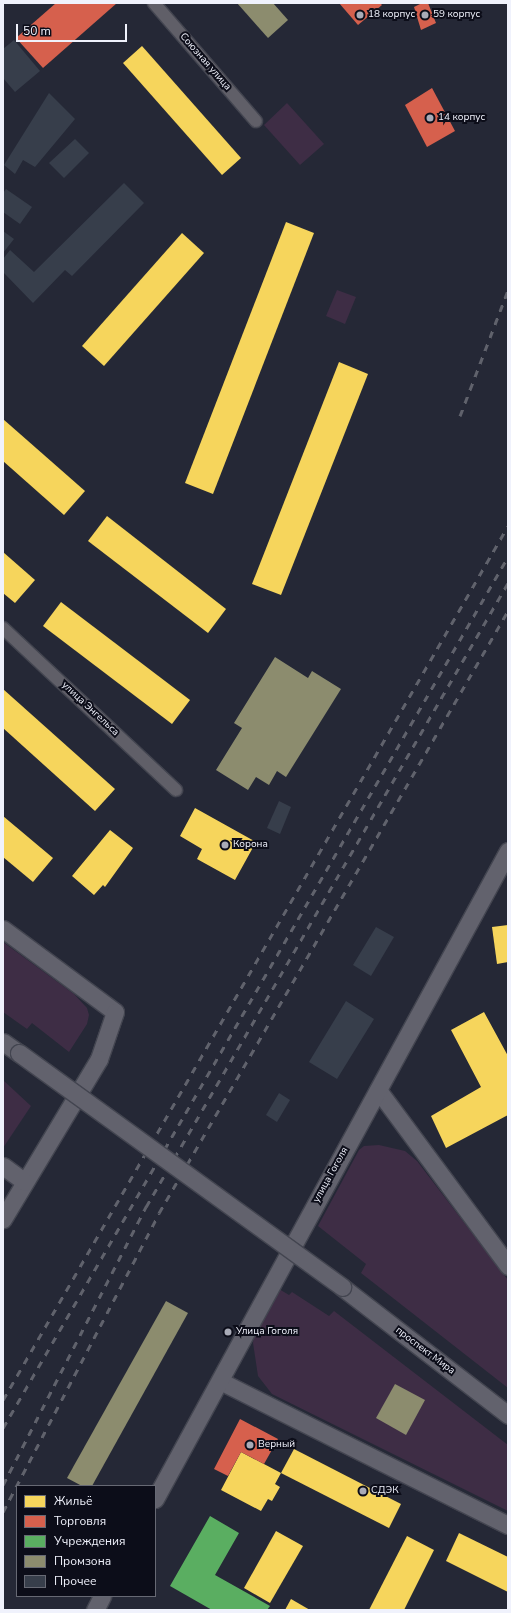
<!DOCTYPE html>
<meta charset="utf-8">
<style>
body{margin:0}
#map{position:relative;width:511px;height:1613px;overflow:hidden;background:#252836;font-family:"Nunito Sans",sans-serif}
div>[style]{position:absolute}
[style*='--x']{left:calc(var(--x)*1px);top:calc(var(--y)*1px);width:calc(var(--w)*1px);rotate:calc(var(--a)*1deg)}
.green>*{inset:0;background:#3e2d45}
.homes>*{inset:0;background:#f6d55c}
.shops>*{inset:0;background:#d6604d}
.public>*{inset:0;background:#5aae61}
.industry>*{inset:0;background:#8c8c6e}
.building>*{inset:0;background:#373e4b}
.roads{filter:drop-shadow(1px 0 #434550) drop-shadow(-1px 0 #434550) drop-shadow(0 1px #434550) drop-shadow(0 -1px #434550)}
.street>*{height:12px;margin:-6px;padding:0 6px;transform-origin:6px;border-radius:6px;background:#605f68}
.secondary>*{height:17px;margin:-8.5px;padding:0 8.5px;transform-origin:8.5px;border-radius:8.5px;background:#62626d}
.rail>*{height:3px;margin-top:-1.5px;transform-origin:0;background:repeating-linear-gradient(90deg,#60626c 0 7px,transparent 0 14px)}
.bridges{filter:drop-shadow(1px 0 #434550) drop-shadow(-1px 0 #434550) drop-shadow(0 1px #434550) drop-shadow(0 -1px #434550)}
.secondary-bridge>*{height:17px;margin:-8.5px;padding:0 8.5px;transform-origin:8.5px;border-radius:8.5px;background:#62626d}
.dots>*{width:11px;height:11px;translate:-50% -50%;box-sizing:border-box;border:2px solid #0c0d19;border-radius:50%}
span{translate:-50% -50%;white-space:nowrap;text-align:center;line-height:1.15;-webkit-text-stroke:4px #0c0d19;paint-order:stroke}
.poi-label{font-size:10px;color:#f0f2fc}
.left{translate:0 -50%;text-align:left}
.street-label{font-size:10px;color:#f0f2fc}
.frame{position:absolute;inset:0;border:4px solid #f0f2fc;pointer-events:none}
.legend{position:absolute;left:16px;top:1485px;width:140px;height:112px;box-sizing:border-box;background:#0c0d19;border:1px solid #676974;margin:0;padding:5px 7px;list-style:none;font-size:12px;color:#f0f2fc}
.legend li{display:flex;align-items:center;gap:8px;height:20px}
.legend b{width:20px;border:1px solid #676974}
.scale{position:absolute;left:16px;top:24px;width:111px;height:18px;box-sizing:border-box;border:2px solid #f0f2fc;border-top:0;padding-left:5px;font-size:12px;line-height:14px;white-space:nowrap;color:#f0f2fc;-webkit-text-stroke:3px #0c0d19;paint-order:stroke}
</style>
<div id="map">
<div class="green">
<i style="clip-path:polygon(287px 103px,324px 144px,300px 165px,264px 125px)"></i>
<i style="clip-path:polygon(337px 290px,356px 297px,345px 324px,326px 316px)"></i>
<i style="clip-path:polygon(3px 942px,74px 994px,87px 1008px,89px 1015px,87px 1024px,69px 1052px,32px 1023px,27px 1029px,3px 1012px)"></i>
<i style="clip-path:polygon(3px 1080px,31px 1106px,3px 1148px)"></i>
<i style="clip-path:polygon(379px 1145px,405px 1151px,417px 1161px,508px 1280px,508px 1388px,361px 1273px,366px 1264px,318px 1226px,359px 1150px,364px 1146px)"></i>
<i style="clip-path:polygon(279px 1289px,289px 1295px,292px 1292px,329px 1316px,334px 1311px,508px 1445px,508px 1511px,272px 1394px,258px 1376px,253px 1343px,254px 1335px)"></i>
</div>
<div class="homes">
<i style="clip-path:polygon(142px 46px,241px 158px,222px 175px,123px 63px)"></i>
<i style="clip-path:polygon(286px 222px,314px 233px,213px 494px,185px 483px)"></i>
<i style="clip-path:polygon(182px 233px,204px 253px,104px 366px,82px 346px)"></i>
<i style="clip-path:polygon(339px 362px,368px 374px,281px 595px,252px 584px)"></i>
<i style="clip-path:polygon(3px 419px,85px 491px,64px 515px,3px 461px)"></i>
<i style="clip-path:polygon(107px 516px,226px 609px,208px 633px,88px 541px)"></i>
<i style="clip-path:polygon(3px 552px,35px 580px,15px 603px,3px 593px)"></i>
<i style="clip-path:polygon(61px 602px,190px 700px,172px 724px,43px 626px)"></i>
<i style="clip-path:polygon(3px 689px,115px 789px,95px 811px,3px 728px)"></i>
<i style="clip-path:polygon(195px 808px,256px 842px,235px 880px,197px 859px,202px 849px,180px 836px)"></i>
<i style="clip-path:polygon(3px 816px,53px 858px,33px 882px,3px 857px)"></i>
<i style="clip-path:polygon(110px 830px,133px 848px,105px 887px,103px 885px,94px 895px,72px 876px)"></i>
<i style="clip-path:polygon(508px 925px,508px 962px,497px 964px,492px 927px)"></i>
<i style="clip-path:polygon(484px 1012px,508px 1056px,508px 1115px,446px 1148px,431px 1116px,481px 1087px,451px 1030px)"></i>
<i style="clip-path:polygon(294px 1449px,401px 1504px,389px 1528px,281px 1473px)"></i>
<i style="clip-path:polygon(241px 1452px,281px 1473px,275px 1484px,280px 1487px,272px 1501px,268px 1499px,261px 1511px,221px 1490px)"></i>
<i style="clip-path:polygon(276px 1531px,303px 1546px,270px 1603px,244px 1588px)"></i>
<i style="clip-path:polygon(459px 1533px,508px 1557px,508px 1592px,446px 1561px)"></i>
<i style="clip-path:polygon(407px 1536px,434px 1550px,404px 1610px,369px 1610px)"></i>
<i style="clip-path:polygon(291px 1599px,310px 1610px,285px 1610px)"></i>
</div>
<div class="shops">
<i style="clip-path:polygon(56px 3px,117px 3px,43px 68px,16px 38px)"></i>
<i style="clip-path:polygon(339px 3px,380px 3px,382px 5px,358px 25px)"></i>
<i style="clip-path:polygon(422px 3px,428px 3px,436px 23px,421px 30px,414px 7px)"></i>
<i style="clip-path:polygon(432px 88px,455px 131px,427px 147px,405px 105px)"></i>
<i style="clip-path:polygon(240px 1419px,278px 1439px,264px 1464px,241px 1452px,228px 1476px,214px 1469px)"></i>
</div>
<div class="public">
<i style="clip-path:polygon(210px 1516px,239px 1533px,215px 1575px,270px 1606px,267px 1610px,212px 1610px,170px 1586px)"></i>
</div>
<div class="industry">
<i style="clip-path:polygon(237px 3px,273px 3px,288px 20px,268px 38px)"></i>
<i style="clip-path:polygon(275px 657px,308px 678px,312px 671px,341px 689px,286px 777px,277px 771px,269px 785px,256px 777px,248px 790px,216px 770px,242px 728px,234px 723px)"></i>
<i style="clip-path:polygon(166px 1301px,188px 1313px,92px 1486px,82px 1486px,67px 1478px)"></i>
<i style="clip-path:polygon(395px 1384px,425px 1400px,406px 1435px,376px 1418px)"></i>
</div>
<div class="building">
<i style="clip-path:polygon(14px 40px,40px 71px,15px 92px,3px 78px,3px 49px)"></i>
<i style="clip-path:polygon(49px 93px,75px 119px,35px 167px,23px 160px,15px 174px,4px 165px)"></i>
<i style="clip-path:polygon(75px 139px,89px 153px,64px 178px,49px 163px)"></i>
<i style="clip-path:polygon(124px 183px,144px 203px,72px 276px,65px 270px,33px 303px,3px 272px,3px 259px,10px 250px,34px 272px)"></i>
<i style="clip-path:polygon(6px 189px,32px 207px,20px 224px,3px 212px,3px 193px)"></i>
<i style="clip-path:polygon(3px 231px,14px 239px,3px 253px)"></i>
<i style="clip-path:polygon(279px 801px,291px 807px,280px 834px,267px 828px)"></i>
<i style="clip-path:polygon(376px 927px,394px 937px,371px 976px,353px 965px)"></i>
<i style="clip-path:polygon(346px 1001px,374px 1019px,337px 1079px,309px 1062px)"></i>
<i style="clip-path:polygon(279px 1093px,290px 1100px,277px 1122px,266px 1115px)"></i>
</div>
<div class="roads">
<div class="street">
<i style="--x:154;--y:3;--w:156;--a:49.2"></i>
<i style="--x:3;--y:628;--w:237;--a:43.1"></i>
</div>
<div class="secondary">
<i style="--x:3;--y:929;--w:139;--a:36.5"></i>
<i style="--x:115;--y:1012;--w:50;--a:108.8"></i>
<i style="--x:99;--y:1059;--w:187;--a:121"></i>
<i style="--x:3;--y:1042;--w:19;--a:35"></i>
<i style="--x:378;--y:1090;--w:219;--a:53.5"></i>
<i style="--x:3;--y:1166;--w:27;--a:36"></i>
<i style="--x:342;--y:1287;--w:210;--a:37.6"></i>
<i style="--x:220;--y:1381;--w:322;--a:26.6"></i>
<i style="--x:155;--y:1499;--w:738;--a:-61.42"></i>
<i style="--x:95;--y:1610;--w:16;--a:-63"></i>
</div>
</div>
<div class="rail">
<i style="--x:460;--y:416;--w:135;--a:-69.1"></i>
<i style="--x:3;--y:1400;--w:1009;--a:-59.98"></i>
<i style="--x:3;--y:1428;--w:1007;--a:-59.9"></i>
<i style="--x:3;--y:1485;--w:313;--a:-62.8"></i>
<i style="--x:146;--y:1207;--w:721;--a:-59.88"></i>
<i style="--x:3;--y:1512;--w:337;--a:-62.4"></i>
<i style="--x:159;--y:1213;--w:696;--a:-59.9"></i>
</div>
<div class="bridges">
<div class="secondary-bridge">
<i style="--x:19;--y:1053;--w:399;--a:35.9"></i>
</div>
</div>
<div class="dots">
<i style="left:360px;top:15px;background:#a9abb7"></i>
<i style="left:425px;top:15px;background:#a9abb7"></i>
<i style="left:430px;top:118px;background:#a9abb7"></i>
<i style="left:225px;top:845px;background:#a9abb7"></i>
<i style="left:228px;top:1332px;background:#a9abb7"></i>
<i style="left:250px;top:1445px;background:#a9abb7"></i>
<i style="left:363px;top:1491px;background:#a9abb7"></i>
</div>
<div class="poi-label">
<span class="left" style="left:368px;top:15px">18 корпус</span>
<span class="left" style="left:433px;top:15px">59 корпус</span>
<span class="left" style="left:438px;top:118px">14 корпус</span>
<span class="left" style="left:233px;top:845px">Корона</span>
<span class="left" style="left:236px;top:1332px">Улица Гоголя</span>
<span class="left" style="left:258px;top:1445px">Верный</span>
<span class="left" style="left:371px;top:1491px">СДЭК</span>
</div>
<div class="street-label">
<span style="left:205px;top:62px;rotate:49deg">Союзная улица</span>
<span style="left:90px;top:709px;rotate:43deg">улица Энгельса</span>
<span style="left:331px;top:1175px;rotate:-61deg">улица Гоголя</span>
<span style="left:425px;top:1351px;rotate:37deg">проспект Мира</span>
</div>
<div class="frame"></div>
<ul class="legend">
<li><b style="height:11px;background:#f6d55c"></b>Жильё</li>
<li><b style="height:11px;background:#d6604d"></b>Торговля</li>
<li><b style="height:11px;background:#5aae61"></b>Учреждения</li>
<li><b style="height:11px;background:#8c8c6e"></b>Промзона</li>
<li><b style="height:11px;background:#373e4b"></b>Прочее</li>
</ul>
<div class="scale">50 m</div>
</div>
